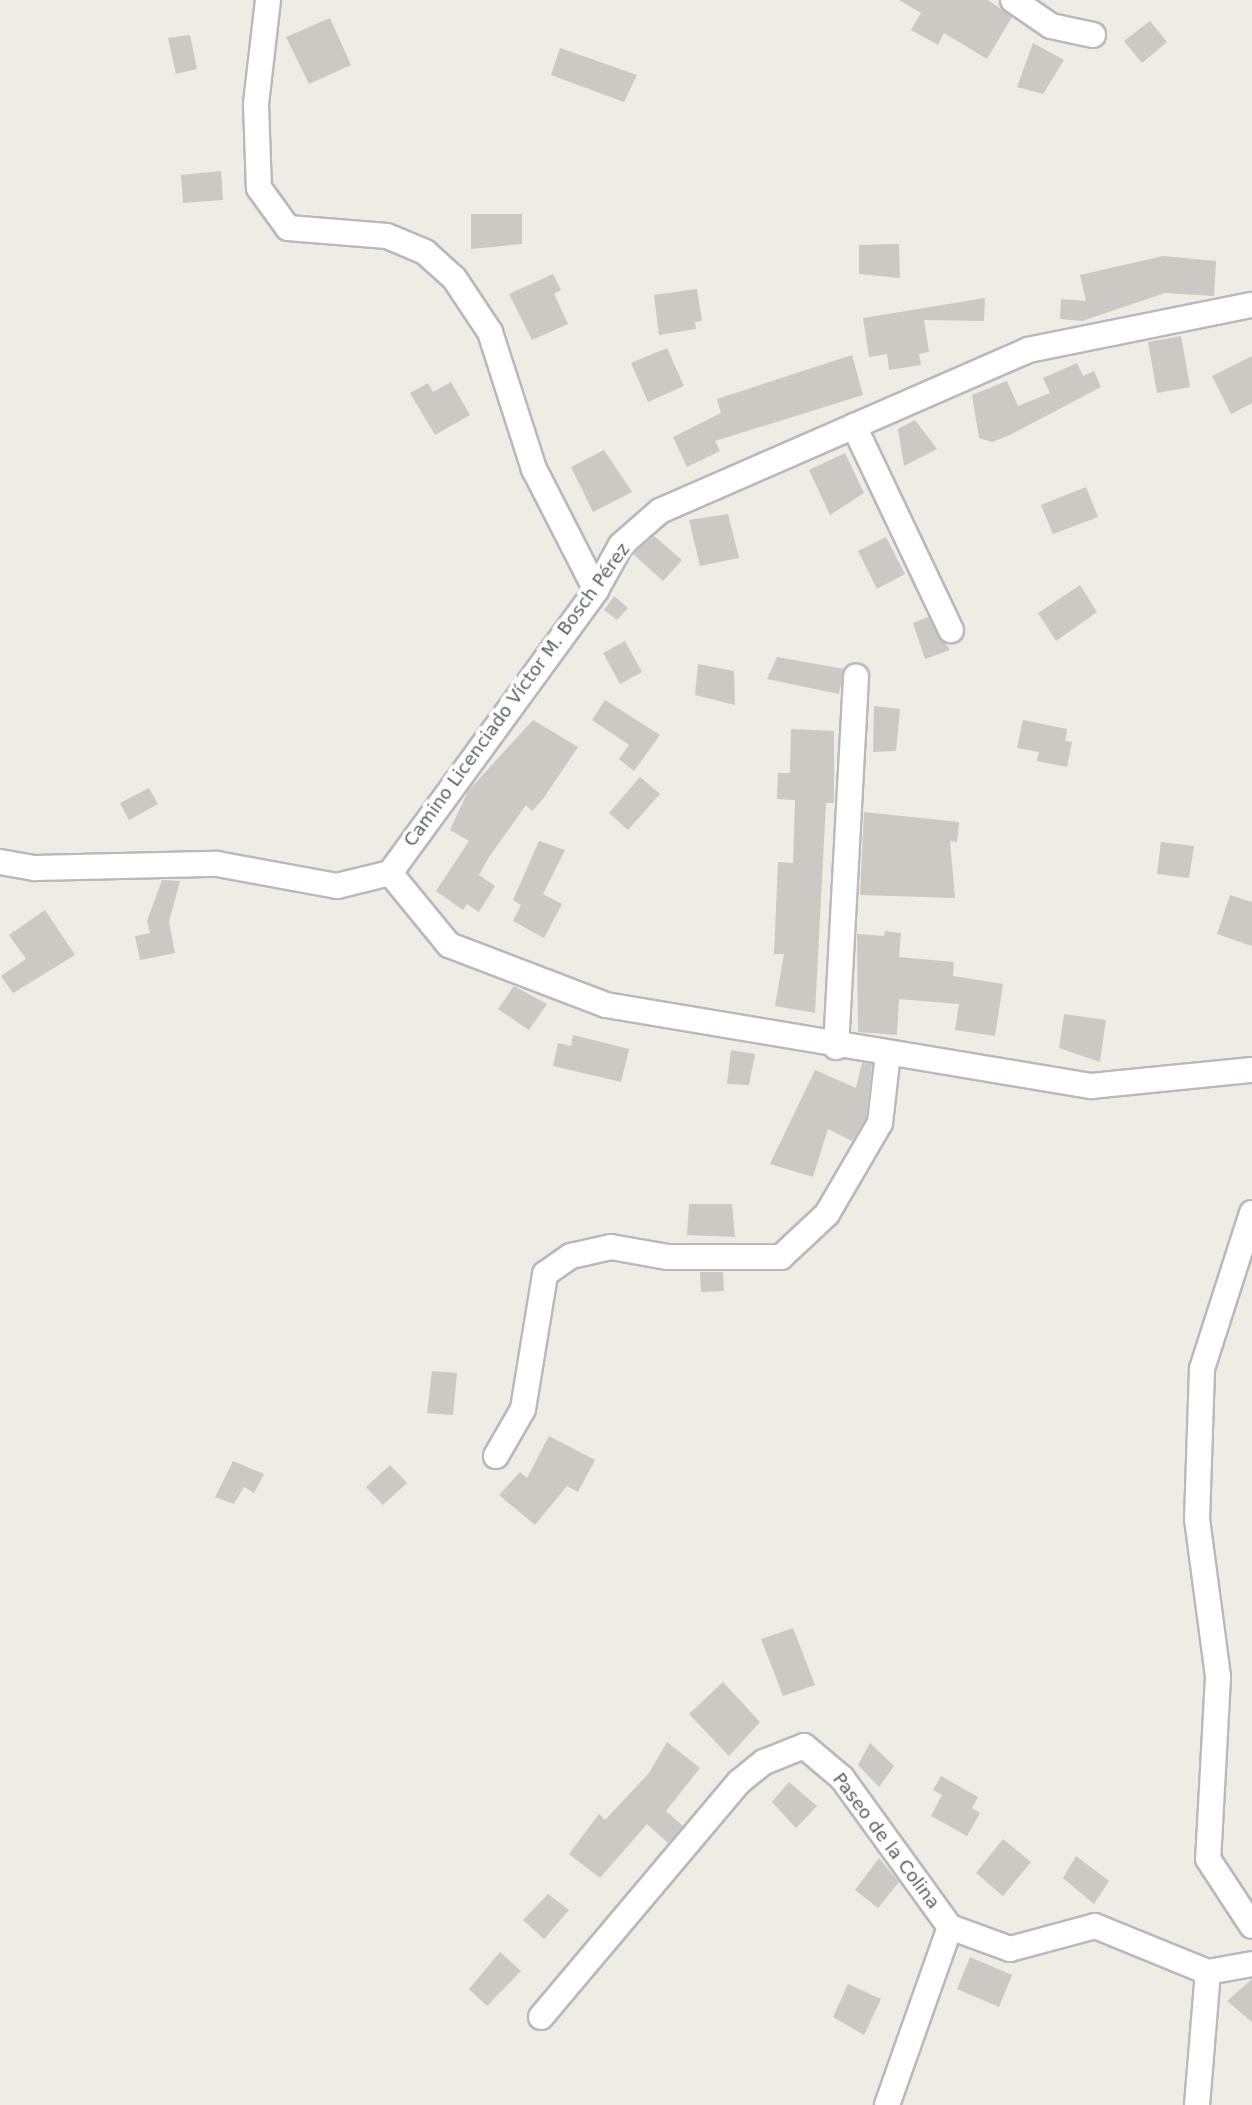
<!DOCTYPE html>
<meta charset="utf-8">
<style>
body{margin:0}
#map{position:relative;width:1252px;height:2105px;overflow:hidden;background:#efece4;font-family:"DejaVu Sans",sans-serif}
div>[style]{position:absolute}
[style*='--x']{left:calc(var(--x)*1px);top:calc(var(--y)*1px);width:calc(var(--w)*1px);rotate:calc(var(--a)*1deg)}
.building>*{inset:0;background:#ccc8c3}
.roads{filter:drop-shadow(2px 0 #b6babe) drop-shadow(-2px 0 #b6babe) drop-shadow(0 2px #b6babe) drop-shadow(0 -2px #b6babe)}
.minor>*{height:24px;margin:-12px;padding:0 12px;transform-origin:12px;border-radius:12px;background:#fff}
span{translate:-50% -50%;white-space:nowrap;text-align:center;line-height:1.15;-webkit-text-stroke:7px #fff;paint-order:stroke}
.street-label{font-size:18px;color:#5c6065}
</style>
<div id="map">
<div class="building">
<i style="clip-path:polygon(899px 0,988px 0,1012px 17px,987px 59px,944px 33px,938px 45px,911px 30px,921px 13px)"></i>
<i style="clip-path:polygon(330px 18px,351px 65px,309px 84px,286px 37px)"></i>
<i style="clip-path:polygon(1150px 21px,1167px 42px,1142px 63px,1124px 41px)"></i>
<i style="clip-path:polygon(190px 35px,197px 69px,176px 74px,168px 38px)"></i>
<i style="clip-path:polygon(1033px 43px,1064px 60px,1043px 94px,1017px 87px)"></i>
<i style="clip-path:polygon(560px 48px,637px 75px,624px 102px,551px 75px)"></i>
<i style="clip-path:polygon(221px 171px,223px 200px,183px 203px,181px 175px)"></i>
<i style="clip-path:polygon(471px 214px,522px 214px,522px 244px,471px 249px)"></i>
<i style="clip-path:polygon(899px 244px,900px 278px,859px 274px,859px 245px)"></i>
<i style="clip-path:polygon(1163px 256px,1216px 261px,1214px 296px,1165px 293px,1082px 321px,1060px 319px,1061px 299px,1086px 301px,1080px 275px)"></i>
<i style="clip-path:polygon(553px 274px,561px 290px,554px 294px,568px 324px,532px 340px,509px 294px)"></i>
<i style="clip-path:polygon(697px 289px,702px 321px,695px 322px,696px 329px,659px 335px,654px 295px)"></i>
<i style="clip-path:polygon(985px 298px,984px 321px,924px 320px,929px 352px,919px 354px,921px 365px,889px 370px,887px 354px,869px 357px,863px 318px)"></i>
<i style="clip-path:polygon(1181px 336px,1190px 387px,1157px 393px,1148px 342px)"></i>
<i style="clip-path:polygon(667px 348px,684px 386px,648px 402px,631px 363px)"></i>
<i style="clip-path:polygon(852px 355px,863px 395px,715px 441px,720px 451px,687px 467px,673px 437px,721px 413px,717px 399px)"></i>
<i style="clip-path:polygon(1252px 356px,1252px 403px,1231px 414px,1212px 376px)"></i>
<i style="clip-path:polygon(1077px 363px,1083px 376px,1094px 371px,1101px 387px,1010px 435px,992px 442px,979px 438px,972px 395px,1007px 381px,1018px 406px,1050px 393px,1043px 378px)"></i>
<i style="clip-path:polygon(451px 382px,470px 415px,435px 435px,410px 393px,428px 383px,433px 392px)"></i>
<i style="clip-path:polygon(915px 420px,937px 449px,904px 466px,898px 429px)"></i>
<i style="clip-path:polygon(604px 450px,632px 492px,593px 512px,571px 467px)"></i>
<i style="clip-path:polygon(845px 453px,864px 493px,830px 515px,809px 470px)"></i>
<i style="clip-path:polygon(1086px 487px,1098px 517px,1053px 534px,1041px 505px)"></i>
<i style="clip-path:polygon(728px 514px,739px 558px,700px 566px,689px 520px)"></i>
<i style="clip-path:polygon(654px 536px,682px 560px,663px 581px,633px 554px)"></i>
<i style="clip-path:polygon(886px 537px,905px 574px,877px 589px,858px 551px)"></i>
<i style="clip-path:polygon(1080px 585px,1097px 612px,1056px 641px,1038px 613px)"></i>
<i style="clip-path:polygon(614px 596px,628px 608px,617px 620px,604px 610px)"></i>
<i style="clip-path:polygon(928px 617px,950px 650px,925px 659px,913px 623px)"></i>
<i style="clip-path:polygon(625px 641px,642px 672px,620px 684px,603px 653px)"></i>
<i style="clip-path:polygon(777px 657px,844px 669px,839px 694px,767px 679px)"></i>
<i style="clip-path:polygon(698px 664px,734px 671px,735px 705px,695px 695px)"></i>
<i style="clip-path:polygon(605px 700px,660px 735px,634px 771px,619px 759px,629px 745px,592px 720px)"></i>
<i style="clip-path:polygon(874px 706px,900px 709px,896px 751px,873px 752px)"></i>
<i style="clip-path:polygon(533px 720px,578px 747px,543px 799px,532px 811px,526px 805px,489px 857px,479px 875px,495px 886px,479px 912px,467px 904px,463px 910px,436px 891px,469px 841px,450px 830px,468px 791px)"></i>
<i style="clip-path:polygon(1023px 720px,1067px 729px,1065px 741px,1072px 742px,1067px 767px,1037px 761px,1039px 752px,1017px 748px)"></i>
<i style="clip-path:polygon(791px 729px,834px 731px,834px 803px,826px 803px,815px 1013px,775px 1006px,784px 954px,774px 954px,778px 862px,793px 863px,795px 800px,777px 799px,778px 773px,790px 773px)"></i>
<i style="clip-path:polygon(640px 777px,660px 794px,628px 830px,609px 813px)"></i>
<i style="clip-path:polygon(149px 788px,158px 804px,129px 820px,120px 803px)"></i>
<i style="clip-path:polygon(864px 812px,959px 822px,957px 842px,950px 841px,955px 898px,860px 895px)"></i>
<i style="clip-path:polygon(539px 841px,565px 850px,543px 894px,562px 904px,544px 938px,513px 921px,521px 905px,513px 900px)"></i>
<i style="clip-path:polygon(1161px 842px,1194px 846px,1189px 878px,1157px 874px)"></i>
<i style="clip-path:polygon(162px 880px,180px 881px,169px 922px,175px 953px,140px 960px,135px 936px,150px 933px,147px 921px)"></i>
<i style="clip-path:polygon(1230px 895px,1252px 902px,1252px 946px,1217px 934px)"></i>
<i style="clip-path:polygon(45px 910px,75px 955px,13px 993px,1px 976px,26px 959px,9px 935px)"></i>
<i style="clip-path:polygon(885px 931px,901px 933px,899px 957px,954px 962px,953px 976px,1003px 984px,995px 1036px,955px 1030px,959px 1004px,899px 999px,897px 1035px,858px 1032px,857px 934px,884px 936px)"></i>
<i style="clip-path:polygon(514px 986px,547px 1004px,529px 1030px,498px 1009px)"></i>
<i style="clip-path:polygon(1064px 1014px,1106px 1020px,1100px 1062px,1059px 1048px)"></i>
<i style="clip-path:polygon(573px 1035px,629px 1049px,621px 1082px,553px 1066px,558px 1043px,571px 1046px)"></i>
<i style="clip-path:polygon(731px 1050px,755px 1054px,749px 1085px,727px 1084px)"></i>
<i style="clip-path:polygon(862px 1063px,872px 1064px,866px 1118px,852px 1141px,828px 1129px,813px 1177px,770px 1164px,815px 1070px,856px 1088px)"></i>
<i style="clip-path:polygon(689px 1204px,732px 1204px,735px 1237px,687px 1235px)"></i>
<i style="clip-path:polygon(700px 1272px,723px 1272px,724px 1291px,701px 1292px)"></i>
<i style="clip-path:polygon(432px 1371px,457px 1373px,453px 1415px,427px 1413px)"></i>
<i style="clip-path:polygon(549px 1436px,595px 1460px,578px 1492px,567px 1486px,535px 1525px,499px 1495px,520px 1472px,527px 1478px)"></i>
<i style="clip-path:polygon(233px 1461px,264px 1474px,254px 1493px,244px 1487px,234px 1504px,215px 1497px)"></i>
<i style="clip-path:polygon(390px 1465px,407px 1483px,383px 1505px,366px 1487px)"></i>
<i style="clip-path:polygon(793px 1628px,815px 1685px,783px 1696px,761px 1639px)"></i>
<i style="clip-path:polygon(723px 1682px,760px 1722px,729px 1756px,689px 1714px)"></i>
<i style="clip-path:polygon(667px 1742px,700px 1768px,666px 1811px,683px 1826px,668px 1843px,647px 1824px,600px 1878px,569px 1854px,599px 1814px,605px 1820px,649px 1773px)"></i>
<i style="clip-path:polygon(870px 1743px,894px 1766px,879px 1787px,858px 1765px)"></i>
<i style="clip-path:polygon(941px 1776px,978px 1797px,972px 1808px,980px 1813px,967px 1836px,931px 1816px,942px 1795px,933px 1790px)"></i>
<i style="clip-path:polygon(789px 1782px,817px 1806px,796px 1828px,772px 1802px)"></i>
<i style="clip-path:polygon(1003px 1839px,1031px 1862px,1003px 1896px,976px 1873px)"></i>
<i style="clip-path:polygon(1076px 1856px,1109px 1881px,1094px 1904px,1063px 1878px)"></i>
<i style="clip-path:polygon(879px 1858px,899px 1882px,878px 1908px,855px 1890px)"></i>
<i style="clip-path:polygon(548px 1894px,569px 1910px,544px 1939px,523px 1920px)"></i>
<i style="clip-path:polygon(500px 1952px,521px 1971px,487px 2006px,469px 1989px)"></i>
<i style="clip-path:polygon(970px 1957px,1012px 1975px,999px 2007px,957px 1989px)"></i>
<i style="clip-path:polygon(1252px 1979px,1252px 2022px,1227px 2001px)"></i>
<i style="clip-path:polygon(848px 1984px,881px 1999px,864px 2035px,833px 2017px)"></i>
</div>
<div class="roads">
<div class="minor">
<i style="--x:268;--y:0;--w:105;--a:96.6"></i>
<i style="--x:256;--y:104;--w:84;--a:88"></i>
<i style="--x:259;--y:188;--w:49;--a:54.1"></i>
<i style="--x:288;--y:228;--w:99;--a:4.6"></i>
<i style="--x:387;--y:236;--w:41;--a:22.8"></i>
<i style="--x:425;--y:252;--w:39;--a:42"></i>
<i style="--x:454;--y:278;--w:65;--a:56.3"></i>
<i style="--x:490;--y:332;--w:144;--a:72.2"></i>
<i style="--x:534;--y:469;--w:136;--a:62.9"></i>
<i style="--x:1013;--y:0;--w:46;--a:34.4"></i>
<i style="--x:1051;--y:26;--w:43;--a:12.1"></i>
<i style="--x:854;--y:426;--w:226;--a:64.6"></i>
<i style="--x:0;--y:862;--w:36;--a:10"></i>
<i style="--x:35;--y:868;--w:182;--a:-1.3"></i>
<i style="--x:217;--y:864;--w:122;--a:10.4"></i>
<i style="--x:337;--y:886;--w:55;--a:-13.8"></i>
<i style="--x:390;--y:873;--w:350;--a:-53.9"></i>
<i style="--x:596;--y:590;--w:51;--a:-60.9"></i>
<i style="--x:621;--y:545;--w:52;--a:-41.1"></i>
<i style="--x:660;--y:511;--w:402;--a:-23.6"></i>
<i style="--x:1028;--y:350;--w:228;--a:-11.4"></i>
<i style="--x:390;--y:873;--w:93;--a:50.7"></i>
<i style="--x:449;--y:945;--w:168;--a:20.9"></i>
<i style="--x:606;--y:1005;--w:492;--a:9.5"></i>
<i style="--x:1091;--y:1086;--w:162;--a:-5.7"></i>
<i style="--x:836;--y:1047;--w:371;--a:-86.9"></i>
<i style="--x:1252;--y:1213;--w:164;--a:107.8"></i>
<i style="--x:1202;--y:1369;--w:150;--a:91.9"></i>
<i style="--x:1197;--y:1519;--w:159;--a:82.4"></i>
<i style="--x:1218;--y:1677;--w:182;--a:93.1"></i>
<i style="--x:1208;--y:1859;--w:80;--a:56.7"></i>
<i style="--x:496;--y:1456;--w:54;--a:-60.1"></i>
<i style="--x:523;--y:1409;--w:137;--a:-80.7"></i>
<i style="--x:545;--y:1274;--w:32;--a:-35"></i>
<i style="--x:571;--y:1256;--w:41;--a:-12.7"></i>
<i style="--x:611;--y:1247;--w:58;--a:10"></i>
<i style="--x:668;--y:1257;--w:113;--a:0"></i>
<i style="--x:781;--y:1257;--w:63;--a:-43.1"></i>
<i style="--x:827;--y:1214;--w:105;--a:-59.8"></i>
<i style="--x:880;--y:1123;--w:69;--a:-83.4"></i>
<i style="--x:541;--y:2017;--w:307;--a:-49.9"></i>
<i style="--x:739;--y:1782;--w:32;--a:-39"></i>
<i style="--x:764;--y:1762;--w:43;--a:-21.8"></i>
<i style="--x:804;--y:1746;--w:50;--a:40.1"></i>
<i style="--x:842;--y:1778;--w:184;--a:54.1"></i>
<i style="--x:950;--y:1927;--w:64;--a:20.1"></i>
<i style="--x:1010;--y:1949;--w:88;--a:-15.1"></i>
<i style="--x:1095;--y:1926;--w:122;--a:22.2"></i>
<i style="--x:1208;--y:1972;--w:45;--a:-10.3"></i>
<i style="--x:887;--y:2105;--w:189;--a:-70.5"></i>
<i style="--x:1197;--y:2105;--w:133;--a:-85.3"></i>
</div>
</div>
<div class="street-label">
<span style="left:517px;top:695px;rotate:-54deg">Camino Licenciado Víctor M. Bosch Pérez</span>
<span style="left:886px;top:1841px;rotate:53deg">Paseo de la Colina</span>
</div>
</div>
